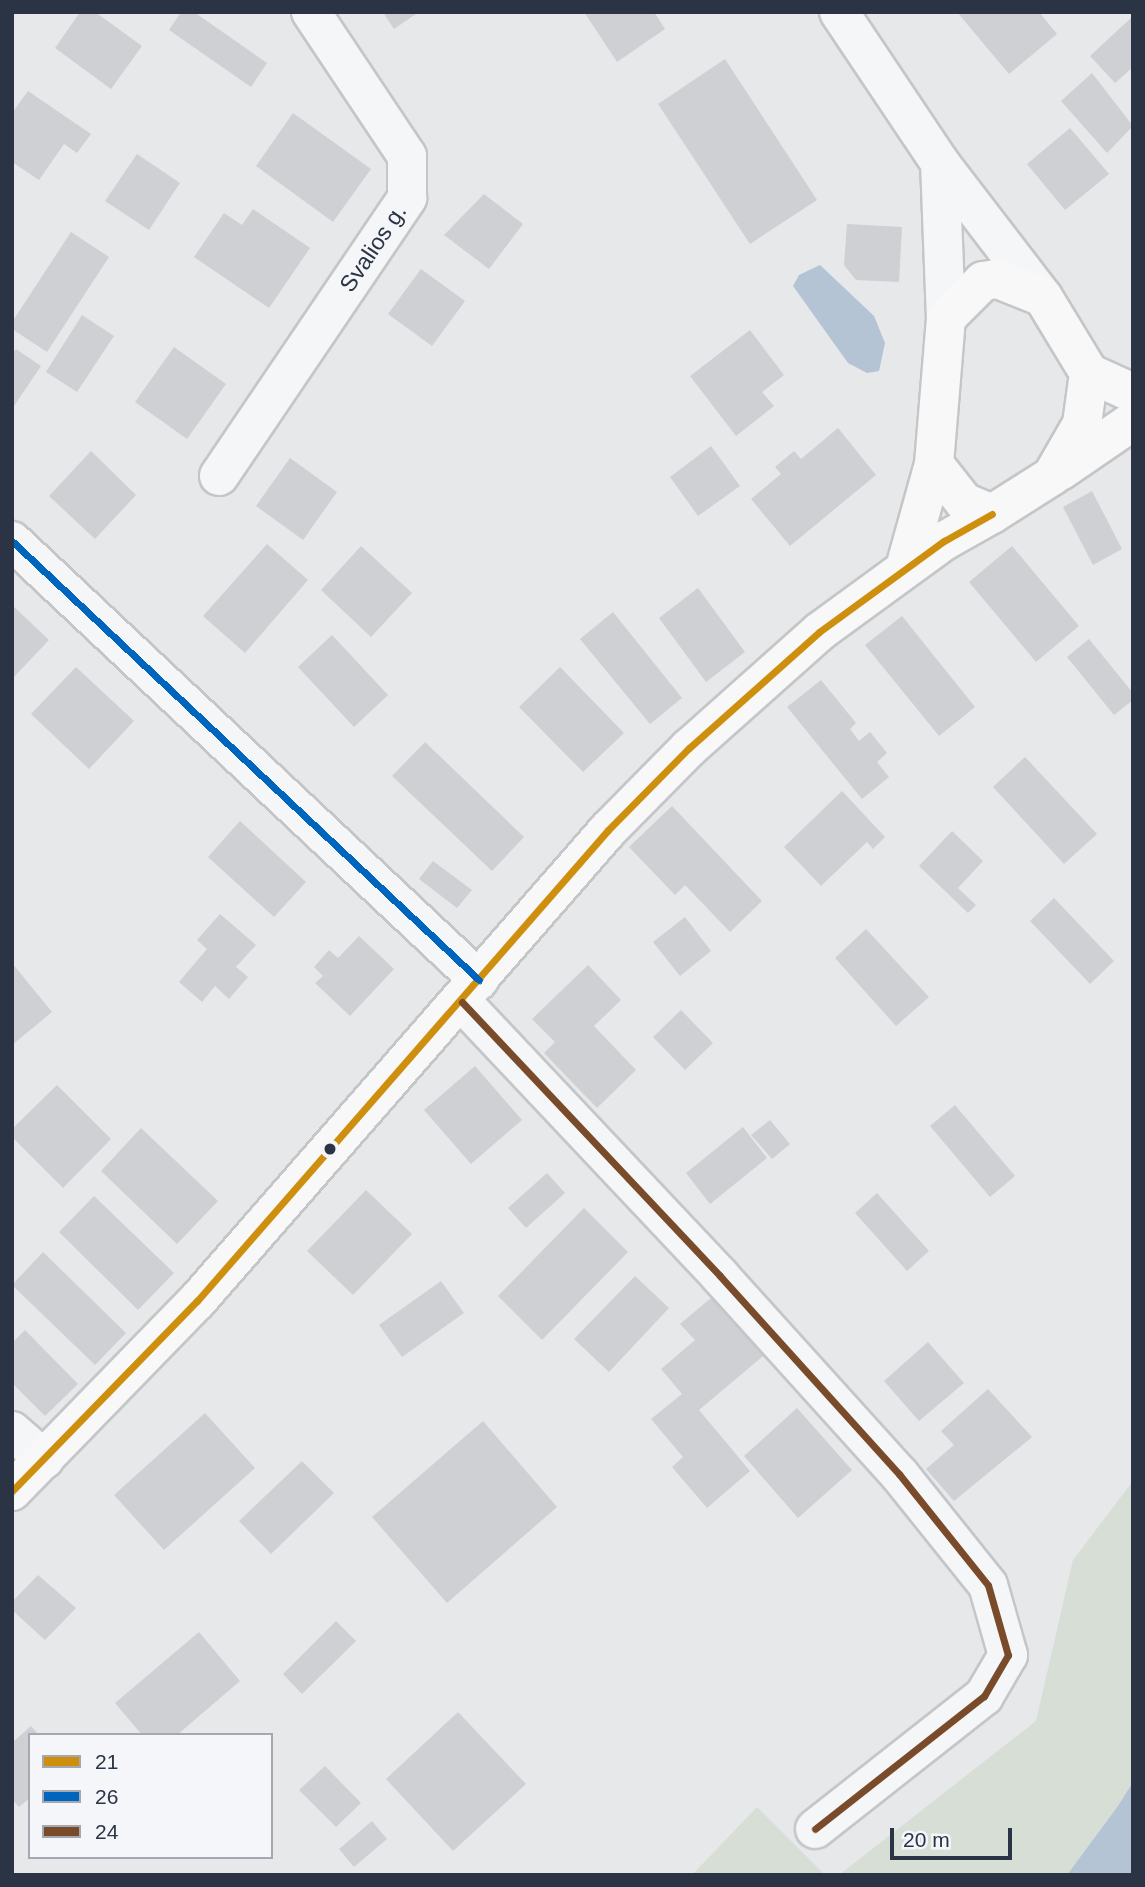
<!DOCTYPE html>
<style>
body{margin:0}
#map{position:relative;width:1145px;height:1887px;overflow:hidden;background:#e6e8ea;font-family:Arial,sans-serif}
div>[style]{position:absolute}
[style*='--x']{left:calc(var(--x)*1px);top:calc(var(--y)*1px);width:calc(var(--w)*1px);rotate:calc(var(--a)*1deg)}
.green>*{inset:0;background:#d6ded6}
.water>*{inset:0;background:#b4c4d5}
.building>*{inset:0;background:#ced0d3}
.roads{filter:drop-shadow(2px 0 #c4c6c8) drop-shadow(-2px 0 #c4c6c8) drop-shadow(0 2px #c4c6c8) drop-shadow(0 -2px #c4c6c8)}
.street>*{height:38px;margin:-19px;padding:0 19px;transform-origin:19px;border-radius:19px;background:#f5f6f7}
.secondary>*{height:38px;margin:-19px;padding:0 19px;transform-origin:19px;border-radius:19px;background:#f8f8f8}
.bus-1>*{height:7px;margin:-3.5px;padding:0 3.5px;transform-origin:3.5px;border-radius:3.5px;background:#ce8f0e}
.bus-2>*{height:7px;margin:-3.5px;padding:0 3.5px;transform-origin:3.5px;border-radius:3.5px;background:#0065bd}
.bus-3>*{height:7px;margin:-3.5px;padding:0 3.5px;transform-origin:3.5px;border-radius:3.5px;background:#7a4b2a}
.dots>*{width:19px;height:19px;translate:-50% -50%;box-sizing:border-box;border:4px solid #f4f6f9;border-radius:50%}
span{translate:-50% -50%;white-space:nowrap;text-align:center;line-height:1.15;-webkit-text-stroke:6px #f4f6f9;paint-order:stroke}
.street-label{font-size:23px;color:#2b3445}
.frame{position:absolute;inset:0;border:14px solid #2b3445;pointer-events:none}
.legend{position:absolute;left:28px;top:1733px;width:245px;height:126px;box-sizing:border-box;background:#f4f6f9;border:2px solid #a4a8b1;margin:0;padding:9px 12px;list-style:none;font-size:21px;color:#2b3445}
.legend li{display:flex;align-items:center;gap:14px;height:35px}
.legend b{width:35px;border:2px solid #a4a8b1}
.scale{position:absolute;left:890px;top:1828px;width:122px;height:32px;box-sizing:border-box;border:4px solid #2b3445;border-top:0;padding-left:9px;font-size:21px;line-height:24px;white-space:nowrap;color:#2b3445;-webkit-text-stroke:5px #f4f6f9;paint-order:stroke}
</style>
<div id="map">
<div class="green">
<i style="clip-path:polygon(1133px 1481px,1133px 1875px,839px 1875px,1036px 1721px,1073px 1560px)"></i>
<i style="clip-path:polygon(757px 1807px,825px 1875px,692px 1875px)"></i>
</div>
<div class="water">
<i style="clip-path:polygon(820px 265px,874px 316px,885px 343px,879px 371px,867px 373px,848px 363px,793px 286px,799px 275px)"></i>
<i style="clip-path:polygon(1133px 1782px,1133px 1875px,1067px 1875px,1118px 1806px)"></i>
</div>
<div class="building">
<i style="clip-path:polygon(80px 12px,95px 12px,142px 46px,111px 89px,55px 48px)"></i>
<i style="clip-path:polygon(181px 12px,194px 12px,267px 63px,251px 87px,169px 30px)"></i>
<i style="clip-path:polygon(383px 12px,419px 12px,394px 29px)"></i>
<i style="clip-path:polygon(584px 12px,654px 12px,665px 29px,617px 62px)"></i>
<i style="clip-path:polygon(957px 12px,1039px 12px,1057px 34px,1009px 74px)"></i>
<i style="clip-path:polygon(1133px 16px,1133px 67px,1115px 83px,1090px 56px)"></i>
<i style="clip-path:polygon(725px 59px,817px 200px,750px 244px,658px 104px)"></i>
<i style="clip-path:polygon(1092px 73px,1133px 126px,1107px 153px,1061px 101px)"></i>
<i style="clip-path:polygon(28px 91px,91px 134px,77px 153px,64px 144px,39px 180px,12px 162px,12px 113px)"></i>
<i style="clip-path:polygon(293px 113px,371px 169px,333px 222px,256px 166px)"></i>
<i style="clip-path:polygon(1070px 128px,1109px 174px,1065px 210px,1027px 164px)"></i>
<i style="clip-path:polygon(137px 154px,180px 183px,149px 230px,105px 201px)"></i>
<i style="clip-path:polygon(484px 194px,523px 224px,489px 269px,444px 235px)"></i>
<i style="clip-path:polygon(253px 209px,310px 248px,269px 308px,194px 257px,224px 213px,242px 225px)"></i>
<i style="clip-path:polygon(847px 224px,902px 227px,899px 282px,856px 280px,844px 265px)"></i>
<i style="clip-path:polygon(71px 232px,109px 257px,47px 352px,12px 329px,12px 322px)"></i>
<i style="clip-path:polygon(421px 269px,465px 301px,432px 346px,388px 314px)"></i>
<i style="clip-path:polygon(82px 315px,114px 336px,77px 392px,46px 372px)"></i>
<i style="clip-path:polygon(750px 330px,784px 375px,762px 392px,774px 406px,736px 436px,690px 376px)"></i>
<i style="clip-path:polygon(174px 347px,226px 384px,187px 439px,135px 402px)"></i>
<i style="clip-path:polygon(16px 349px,41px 366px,12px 409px,12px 354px)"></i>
<i style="clip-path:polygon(838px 428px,876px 475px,790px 546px,751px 499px,781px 474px,775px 467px,794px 451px,801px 459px)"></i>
<i style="clip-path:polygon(711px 446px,740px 486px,698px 516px,670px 477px)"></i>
<i style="clip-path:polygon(91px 451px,136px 495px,95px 539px,49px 496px)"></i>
<i style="clip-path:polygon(290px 458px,337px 492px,303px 540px,256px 506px)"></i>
<i style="clip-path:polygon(1092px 491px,1122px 549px,1093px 565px,1063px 507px)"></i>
<i style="clip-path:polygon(267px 544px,308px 580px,245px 653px,203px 616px)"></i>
<i style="clip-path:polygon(361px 546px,412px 593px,371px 637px,321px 590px)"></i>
<i style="clip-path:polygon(1012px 546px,1079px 626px,1036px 662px,969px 582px)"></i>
<i style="clip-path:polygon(698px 588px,745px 652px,706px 682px,659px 618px)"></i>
<i style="clip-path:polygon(12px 605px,49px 640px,12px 679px)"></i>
<i style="clip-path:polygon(613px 612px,682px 698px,650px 724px,580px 639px)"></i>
<i style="clip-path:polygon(902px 616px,975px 707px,939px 736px,865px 645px)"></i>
<i style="clip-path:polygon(332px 635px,388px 695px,354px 727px,298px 667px)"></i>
<i style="clip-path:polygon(1089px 639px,1133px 693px,1133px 700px,1114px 715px,1067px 657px)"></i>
<i style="clip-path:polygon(76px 667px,134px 721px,89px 769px,31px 714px)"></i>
<i style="clip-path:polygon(560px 667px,624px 733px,583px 772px,519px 707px)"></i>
<i style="clip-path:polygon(821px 680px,856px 723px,850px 729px,859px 741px,870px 732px,887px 753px,877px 762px,889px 777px,862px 799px,787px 707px)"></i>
<i style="clip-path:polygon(425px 742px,524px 837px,492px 871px,392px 776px)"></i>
<i style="clip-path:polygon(1025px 757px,1097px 834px,1064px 864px,993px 787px)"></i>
<i style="clip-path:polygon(842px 791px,885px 837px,873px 849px,867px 842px,821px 886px,784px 847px)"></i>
<i style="clip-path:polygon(672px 806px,762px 901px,730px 932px,685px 885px,675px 895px,629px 847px)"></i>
<i style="clip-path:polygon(240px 821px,306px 882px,274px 917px,208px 857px)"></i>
<i style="clip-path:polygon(952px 831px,983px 861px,958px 888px,976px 905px,968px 913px,919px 866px)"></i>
<i style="clip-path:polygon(433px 861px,472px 890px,457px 908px,419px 879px)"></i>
<i style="clip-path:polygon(1054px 898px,1114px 961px,1090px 984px,1030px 921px)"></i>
<i style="clip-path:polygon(220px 914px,256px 945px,236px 967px,248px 977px,229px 999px,215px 986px,202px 1002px,179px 982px,207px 949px,197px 940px)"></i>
<i style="clip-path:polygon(685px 917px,711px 951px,680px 976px,653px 942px)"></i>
<i style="clip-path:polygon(866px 929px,929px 997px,896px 1026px,835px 958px)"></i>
<i style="clip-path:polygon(359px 936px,394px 969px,350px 1016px,315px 983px,323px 976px,314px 967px,329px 950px,338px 958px)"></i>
<i style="clip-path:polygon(12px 963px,52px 1012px,12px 1045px)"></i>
<i style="clip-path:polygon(588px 965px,621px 1000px,594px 1026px,636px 1070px,597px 1108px,544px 1053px,555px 1042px,532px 1019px)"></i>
<i style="clip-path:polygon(681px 1010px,713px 1043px,685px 1070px,653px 1037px)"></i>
<i style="clip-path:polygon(475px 1066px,522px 1120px,471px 1164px,424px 1110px)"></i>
<i style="clip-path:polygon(57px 1085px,111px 1139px,63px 1188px,12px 1137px,12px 1129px)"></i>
<i style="clip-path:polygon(955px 1105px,1015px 1176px,990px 1197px,930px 1126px)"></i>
<i style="clip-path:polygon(770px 1120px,790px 1144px,772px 1159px,751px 1135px)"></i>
<i style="clip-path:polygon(743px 1127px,767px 1158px,710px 1204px,686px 1173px)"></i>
<i style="clip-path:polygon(141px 1128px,218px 1201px,177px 1244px,101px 1171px)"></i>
<i style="clip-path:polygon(547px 1173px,565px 1193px,526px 1228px,508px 1208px)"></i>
<i style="clip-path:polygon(366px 1190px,412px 1234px,353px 1295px,307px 1251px)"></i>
<i style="clip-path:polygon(877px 1193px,929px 1251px,907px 1271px,855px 1213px)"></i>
<i style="clip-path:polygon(94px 1196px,174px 1273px,138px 1310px,59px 1232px)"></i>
<i style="clip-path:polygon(584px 1208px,628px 1252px,542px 1340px,498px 1296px)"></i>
<i style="clip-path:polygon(43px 1252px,126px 1333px,95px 1365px,12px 1285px)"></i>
<i style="clip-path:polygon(635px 1276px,669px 1308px,609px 1372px,574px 1339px)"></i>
<i style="clip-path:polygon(441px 1281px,464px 1313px,402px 1357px,379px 1325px)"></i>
<i style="clip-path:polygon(717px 1293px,768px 1352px,699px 1410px,750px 1471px,707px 1508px,672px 1467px,683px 1457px,651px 1419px,682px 1394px,661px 1369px,695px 1340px,680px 1324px)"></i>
<i style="clip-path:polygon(25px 1330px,78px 1384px,45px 1416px,12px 1383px,12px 1343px)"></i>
<i style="clip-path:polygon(928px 1342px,964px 1383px,919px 1421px,884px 1381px)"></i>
<i style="clip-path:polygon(988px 1389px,1032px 1437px,954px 1501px,926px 1469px,954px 1445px,941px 1431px)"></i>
<i style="clip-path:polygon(797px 1408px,852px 1470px,798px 1518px,744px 1456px)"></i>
<i style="clip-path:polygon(205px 1413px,255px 1468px,164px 1550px,114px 1495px)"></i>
<i style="clip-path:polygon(483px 1421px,557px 1507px,447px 1603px,372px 1517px)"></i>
<i style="clip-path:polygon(302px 1461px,334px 1493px,271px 1554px,239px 1521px)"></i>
<i style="clip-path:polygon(38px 1575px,76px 1608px,45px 1640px,12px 1610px,12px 1602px)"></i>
<i style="clip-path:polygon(336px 1621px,356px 1641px,302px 1694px,283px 1674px)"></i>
<i style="clip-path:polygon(199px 1632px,240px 1681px,177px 1735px,142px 1735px,115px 1703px)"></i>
<i style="clip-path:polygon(458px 1712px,526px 1784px,453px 1851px,386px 1779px)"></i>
<i style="clip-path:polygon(31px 1726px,39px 1735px,30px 1735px,30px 1798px,19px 1807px,12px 1799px,12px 1743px)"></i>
<i style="clip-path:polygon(325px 1766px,361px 1803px,336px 1827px,299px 1790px)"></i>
<i style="clip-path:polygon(372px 1821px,387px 1839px,354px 1867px,339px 1849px)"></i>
</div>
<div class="roads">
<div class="street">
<i style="--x:839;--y:12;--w:182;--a:56.2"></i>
<i style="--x:940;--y:163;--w:169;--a:52.5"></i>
<i style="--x:940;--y:163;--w:155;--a:87.8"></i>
<i style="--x:219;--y:476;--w:336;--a:-55.9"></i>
<i style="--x:407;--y:198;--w:42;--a:-90"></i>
<i style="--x:407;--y:156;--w:173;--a:-123.7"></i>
<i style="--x:12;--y:541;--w:641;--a:43.23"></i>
<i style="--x:462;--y:1002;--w:376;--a:46.7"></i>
<i style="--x:720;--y:1276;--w:267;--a:47.9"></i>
<i style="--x:899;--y:1474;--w:142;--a:51.3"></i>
<i style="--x:988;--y:1585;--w:73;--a:74.1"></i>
<i style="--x:1008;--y:1655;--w:48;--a:120.3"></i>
<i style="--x:984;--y:1696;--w:215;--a:141.8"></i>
<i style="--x:12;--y:1431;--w:43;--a:41.2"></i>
</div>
<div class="secondary">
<i style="--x:998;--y:279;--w:48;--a:21.8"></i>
<i style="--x:1043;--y:297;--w:89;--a:58.8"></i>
<i style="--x:1089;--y:373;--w:51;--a:97.8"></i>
<i style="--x:1082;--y:424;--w:60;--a:120"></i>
<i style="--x:1052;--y:476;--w:71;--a:147.7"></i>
<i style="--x:992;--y:514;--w:30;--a:-157"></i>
<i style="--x:964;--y:502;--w:48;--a:-128.3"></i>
<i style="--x:934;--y:464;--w:146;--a:-85.3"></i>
<i style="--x:946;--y:318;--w:52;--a:-45"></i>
<i style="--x:983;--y:281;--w:15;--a:-8"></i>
<i style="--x:1089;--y:373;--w:48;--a:24.4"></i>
<i style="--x:1060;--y:471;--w:88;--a:-34.4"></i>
<i style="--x:905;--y:568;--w:108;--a:-74.4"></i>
<i style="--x:12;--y:1491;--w:265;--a:-45.8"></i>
<i style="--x:197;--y:1301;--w:625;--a:-48.89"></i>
<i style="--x:608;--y:830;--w:115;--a:-45.4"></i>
<i style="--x:689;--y:748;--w:174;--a:-41.7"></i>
<i style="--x:819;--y:632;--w:155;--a:-36.1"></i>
<i style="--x:944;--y:541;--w:55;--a:-29.4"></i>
</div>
</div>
<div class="bus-1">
<i style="--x:12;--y:1491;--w:265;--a:-45.8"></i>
<i style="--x:197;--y:1301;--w:625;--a:-48.89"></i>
<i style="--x:608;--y:830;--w:115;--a:-45.4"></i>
<i style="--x:689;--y:748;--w:174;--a:-41.7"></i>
<i style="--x:819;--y:632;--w:155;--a:-36.1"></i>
<i style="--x:944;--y:541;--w:55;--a:-29.4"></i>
</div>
<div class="bus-2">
<i style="--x:12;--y:541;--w:641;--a:43.23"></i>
</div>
<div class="bus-3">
<i style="--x:462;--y:1002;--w:376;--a:46.7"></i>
<i style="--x:720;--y:1276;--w:267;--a:47.9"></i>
<i style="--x:899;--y:1474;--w:142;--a:51.3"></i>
<i style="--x:988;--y:1585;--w:73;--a:74.1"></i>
<i style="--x:1008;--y:1655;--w:48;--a:120.3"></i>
<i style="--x:984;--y:1696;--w:215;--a:141.8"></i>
</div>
<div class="dots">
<i style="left:330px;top:1149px;background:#2b3445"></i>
</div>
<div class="street-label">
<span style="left:373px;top:248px;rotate:-56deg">Svalios g.</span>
</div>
<div class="frame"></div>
<ul class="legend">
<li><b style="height:9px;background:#ce8f0e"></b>21</li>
<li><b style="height:9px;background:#0065bd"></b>26</li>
<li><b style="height:9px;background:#7a4b2a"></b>24</li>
</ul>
<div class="scale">20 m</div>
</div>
